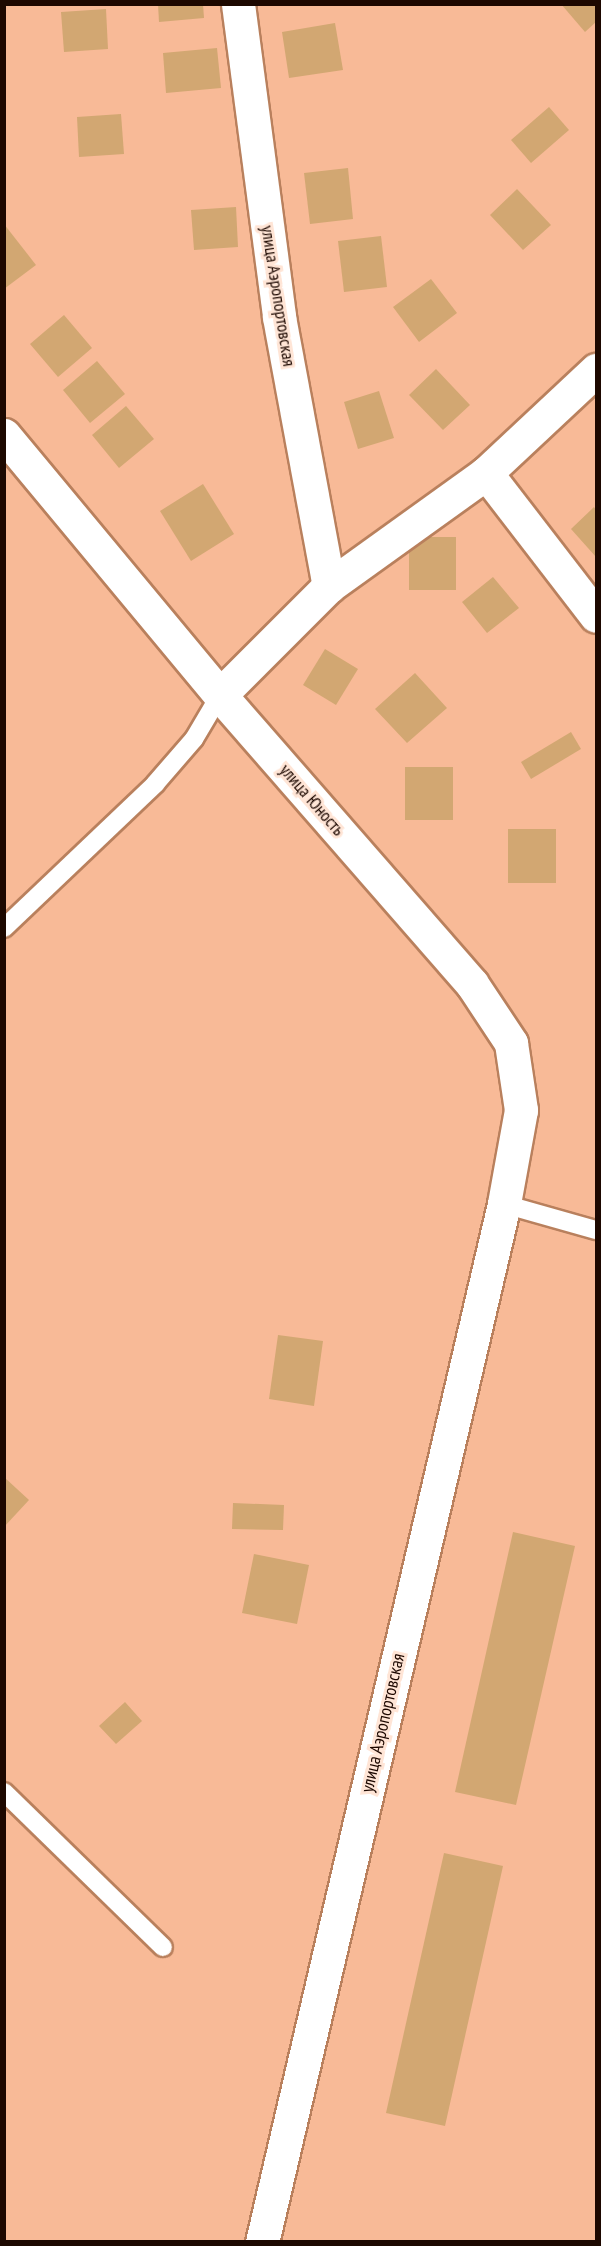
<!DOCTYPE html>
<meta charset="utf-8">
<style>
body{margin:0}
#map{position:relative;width:601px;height:2246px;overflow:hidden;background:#f8ba97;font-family:"PT Sans Narrow",sans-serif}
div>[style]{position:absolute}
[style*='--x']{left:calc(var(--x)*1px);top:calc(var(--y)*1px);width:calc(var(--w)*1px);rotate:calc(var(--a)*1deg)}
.building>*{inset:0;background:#d2a772}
.roads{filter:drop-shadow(2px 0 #b9805d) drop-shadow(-2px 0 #b9805d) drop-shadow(0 2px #b9805d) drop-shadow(0 -2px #b9805d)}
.service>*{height:18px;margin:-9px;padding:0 9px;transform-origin:9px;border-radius:9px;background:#fff}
.minor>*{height:33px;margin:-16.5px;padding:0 16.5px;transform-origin:16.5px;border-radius:16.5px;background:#fff}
.tertiary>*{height:33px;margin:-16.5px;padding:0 16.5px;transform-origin:16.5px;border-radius:16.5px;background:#fff}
span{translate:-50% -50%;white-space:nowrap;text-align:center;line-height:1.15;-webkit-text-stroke:6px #ffe5d6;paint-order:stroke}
.street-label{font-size:18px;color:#1d0800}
.frame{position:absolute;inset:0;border:6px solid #1d0800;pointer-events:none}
</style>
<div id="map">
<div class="building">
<i style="clip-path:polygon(158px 4px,203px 4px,204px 18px,159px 22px)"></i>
<i style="clip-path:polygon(561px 4px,596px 4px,596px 22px,585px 32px)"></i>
<i style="clip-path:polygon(106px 9px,108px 49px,64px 52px,61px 12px)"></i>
<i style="clip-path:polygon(335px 23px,343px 70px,289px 78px,282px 32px)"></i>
<i style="clip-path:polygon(217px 48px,221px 88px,166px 93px,163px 53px)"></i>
<i style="clip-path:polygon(549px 107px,569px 130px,531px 163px,511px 140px)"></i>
<i style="clip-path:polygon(121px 114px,124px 154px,79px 157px,77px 117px)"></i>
<i style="clip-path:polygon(348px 168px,353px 219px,310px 224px,304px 173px)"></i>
<i style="clip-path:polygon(517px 189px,551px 225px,523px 250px,490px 215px)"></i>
<i style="clip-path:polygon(236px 207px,238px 247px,194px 250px,191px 210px)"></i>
<i style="clip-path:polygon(4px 224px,36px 265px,4px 289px)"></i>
<i style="clip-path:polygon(381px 236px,387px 287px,344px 292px,338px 241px)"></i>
<i style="clip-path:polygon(431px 279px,457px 313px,419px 342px,393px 307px)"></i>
<i style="clip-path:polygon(64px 315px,92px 348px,58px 377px,30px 344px)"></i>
<i style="clip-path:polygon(97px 361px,125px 394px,90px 423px,63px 390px)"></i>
<i style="clip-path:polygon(436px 369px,470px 405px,443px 430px,409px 395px)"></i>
<i style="clip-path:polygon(379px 391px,394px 438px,358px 449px,344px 402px)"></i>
<i style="clip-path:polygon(126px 406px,154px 439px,119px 468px,92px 435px)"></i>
<i style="clip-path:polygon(203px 484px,234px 534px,191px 561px,160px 511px)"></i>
<i style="clip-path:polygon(594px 507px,596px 510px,596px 557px,571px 529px)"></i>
<i style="clip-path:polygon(409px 537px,456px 537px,456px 590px,409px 590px)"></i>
<i style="clip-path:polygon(493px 577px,519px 608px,487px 633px,462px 602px)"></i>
<i style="clip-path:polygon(325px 649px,358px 669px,336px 705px,303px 685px)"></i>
<i style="clip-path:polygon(415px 673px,447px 708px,407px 743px,375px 709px)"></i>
<i style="clip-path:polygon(571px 732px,581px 749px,531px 779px,521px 762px)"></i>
<i style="clip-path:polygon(405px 767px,453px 767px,453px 820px,405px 820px)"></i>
<i style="clip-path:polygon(508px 829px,556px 829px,556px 883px,508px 883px)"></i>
<i style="clip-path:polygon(278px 1335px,323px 1341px,314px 1406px,269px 1399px)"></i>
<i style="clip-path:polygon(4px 1477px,29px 1500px,4px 1527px)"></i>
<i style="clip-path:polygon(233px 1503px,284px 1505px,283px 1530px,232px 1529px)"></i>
<i style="clip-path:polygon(513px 1532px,575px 1546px,516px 1805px,455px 1792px)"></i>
<i style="clip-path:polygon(254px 1554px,309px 1565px,297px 1624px,242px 1613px)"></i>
<i style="clip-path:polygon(125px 1702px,142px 1721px,116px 1744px,99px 1726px)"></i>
<i style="clip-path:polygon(444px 1853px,503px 1866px,445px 2126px,386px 2113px)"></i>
</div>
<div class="roads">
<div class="service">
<i style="--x:4;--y:928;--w:209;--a:-43.6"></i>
<i style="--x:155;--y:784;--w:60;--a:-49.1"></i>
<i style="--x:194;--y:739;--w:51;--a:-59.4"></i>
<i style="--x:504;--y:1204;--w:96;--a:15.8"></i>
<i style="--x:4;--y:1792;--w:222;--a:44.3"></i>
</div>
<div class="minor">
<i style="--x:238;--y:4;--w:316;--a:82.5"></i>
<i style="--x:279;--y:317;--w:274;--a:79.5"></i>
<i style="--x:486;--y:473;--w:180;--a:52.4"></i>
<i style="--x:220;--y:695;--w:154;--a:-45"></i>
<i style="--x:329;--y:586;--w:193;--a:-35.7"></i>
<i style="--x:486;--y:473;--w:151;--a:-43.1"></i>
</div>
<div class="tertiary">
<i style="--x:4;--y:435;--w:338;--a:50.3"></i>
<i style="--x:220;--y:695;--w:383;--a:48.9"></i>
<i style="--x:472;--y:984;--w:71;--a:56.5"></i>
<i style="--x:511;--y:1043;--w:68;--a:81.5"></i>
<i style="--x:521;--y:1110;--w:96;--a:100.3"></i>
<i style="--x:504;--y:1204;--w:1066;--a:103.12"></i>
</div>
</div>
<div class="street-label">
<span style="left:278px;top:296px;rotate:81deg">улица Аэропортовская</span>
<span style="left:312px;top:800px;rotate:49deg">улица Юность</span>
<span style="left:383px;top:1723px;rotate:-77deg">улица Аэропортовская</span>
</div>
<div class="frame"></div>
</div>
